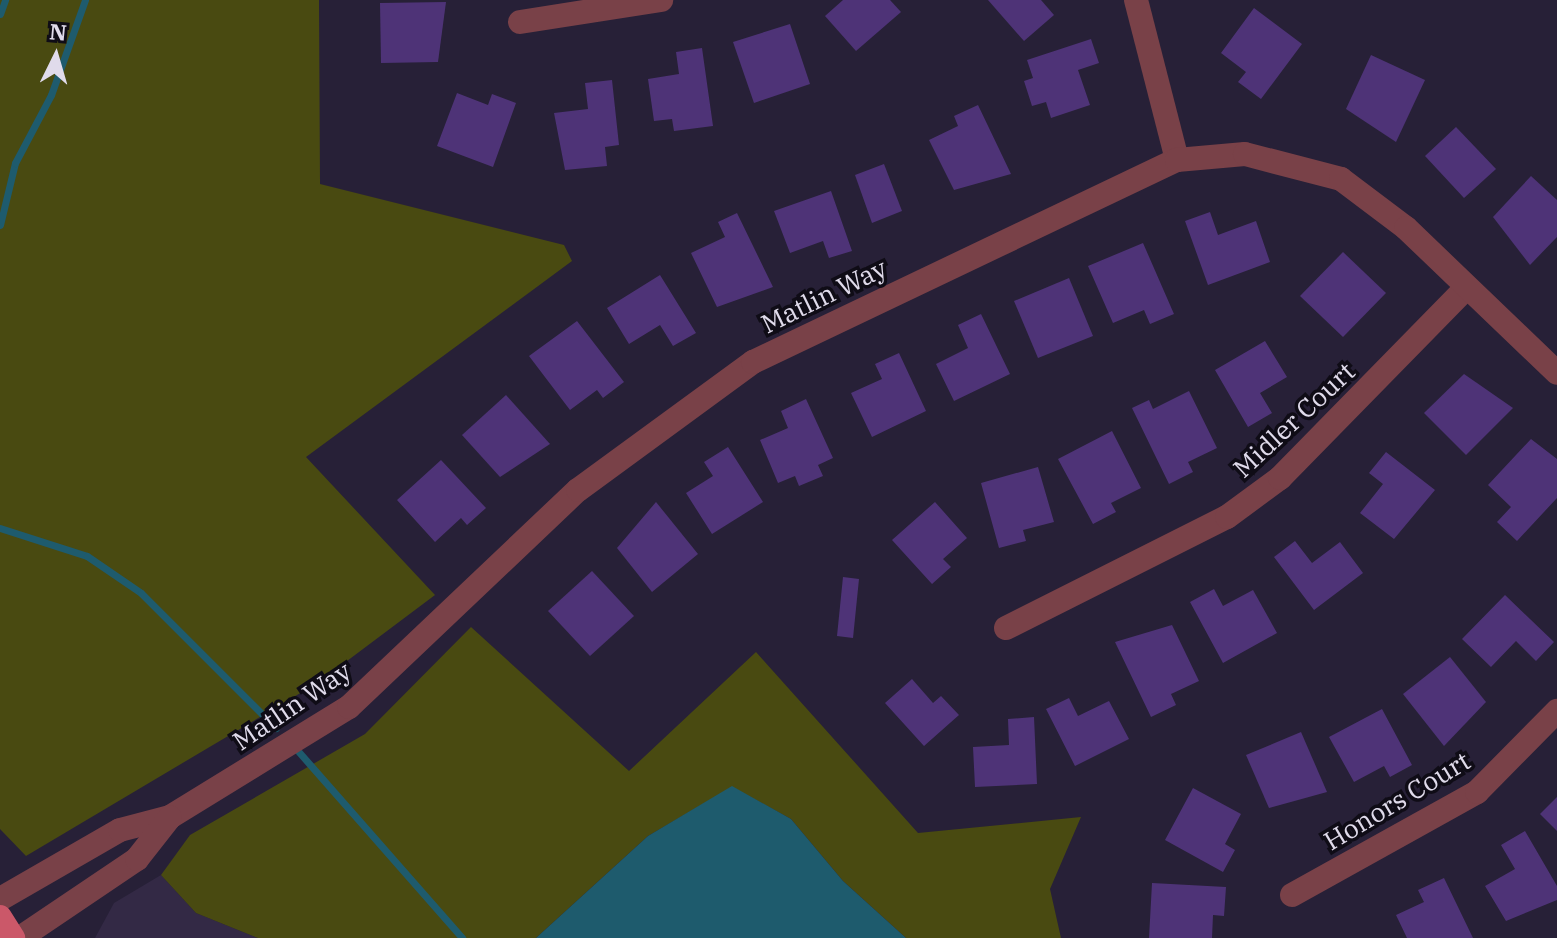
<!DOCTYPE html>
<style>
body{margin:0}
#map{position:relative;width:1557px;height:938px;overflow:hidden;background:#272037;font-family:"IBM Plex Serif",serif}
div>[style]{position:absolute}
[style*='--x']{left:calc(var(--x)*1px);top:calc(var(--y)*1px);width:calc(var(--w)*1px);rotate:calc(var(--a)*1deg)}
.built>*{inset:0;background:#332945}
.green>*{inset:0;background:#494a11}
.water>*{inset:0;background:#1e5b6d}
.stream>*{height:7px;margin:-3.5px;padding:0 3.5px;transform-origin:3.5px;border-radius:3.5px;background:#1e5b6d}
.building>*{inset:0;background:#4e3377}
.minor>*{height:24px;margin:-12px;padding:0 12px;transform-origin:12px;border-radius:12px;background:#794148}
.major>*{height:24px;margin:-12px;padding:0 12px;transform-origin:12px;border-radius:12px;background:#cb5869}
span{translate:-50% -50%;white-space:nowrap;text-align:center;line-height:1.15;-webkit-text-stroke:7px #0f0c16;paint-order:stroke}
.street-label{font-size:26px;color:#e0dbeb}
.north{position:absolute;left:16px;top:16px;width:80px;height:80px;-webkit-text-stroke:6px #0f0c16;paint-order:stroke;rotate:5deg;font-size:22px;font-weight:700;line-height:32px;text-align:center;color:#e0dbeb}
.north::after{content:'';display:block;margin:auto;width:28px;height:36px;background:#e0dbeb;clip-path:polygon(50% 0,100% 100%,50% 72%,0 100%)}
</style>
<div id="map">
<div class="built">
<i style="clip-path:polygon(161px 875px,196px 913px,258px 938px,95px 938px,114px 903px)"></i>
</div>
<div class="green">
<i style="clip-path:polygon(0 0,319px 0,320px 184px,564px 245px,572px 261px,306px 457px,435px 595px,319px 682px,26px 856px,0 829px)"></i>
<i style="clip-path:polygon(471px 627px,629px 771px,756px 652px,918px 833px,1081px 817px,1050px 889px,1061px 938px,906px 938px,843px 881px,791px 819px,732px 787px,648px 836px,536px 938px,258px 938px,196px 913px,161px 875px,190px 835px,365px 734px)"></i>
</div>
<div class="water">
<i style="clip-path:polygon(732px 786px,791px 819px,843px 881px,906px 938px,536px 938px,648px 836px)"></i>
</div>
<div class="stream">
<i style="--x:0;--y:14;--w:15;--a:-70"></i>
<i style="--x:0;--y:225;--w:64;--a:-76.4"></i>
<i style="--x:15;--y:163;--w:77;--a:-62.1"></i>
<i style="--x:51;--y:95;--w:101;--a:-70.3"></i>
<i style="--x:0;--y:528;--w:91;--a:17.8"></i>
<i style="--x:87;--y:556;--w:65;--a:34.4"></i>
<i style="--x:141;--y:593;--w:191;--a:45"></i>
<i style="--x:298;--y:751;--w:249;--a:48.7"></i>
</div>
<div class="building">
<i style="clip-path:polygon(843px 0,890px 0,901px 12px,856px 51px,825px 16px)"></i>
<i style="clip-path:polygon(988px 0,1041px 0,1054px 15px,1024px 41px)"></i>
<i style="clip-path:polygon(446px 2px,438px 62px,381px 63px,380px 3px)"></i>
<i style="clip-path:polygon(1254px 8px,1302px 44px,1261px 99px,1238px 82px,1246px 72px,1221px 53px)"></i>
<i style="clip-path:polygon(790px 24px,810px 84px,754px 103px,733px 42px)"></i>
<i style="clip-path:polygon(1091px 39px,1099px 63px,1078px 70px,1090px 105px,1051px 118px,1046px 102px,1032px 106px,1024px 81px,1033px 78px,1027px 60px)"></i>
<i style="clip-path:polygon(702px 48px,713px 126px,674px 131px,672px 119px,654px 121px,648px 79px,679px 74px,676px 52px)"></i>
<i style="clip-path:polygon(1371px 55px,1425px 80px,1396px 142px,1346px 109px)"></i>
<i style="clip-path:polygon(612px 80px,619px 145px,605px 147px,607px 166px,565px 170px,554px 113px,588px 109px,585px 83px)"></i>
<i style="clip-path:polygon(457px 93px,488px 105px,492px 94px,516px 103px,493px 167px,437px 146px)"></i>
<i style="clip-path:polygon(978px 105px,1011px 174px,954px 190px,929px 140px,958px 126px,954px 116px)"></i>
<i style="clip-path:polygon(1456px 127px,1496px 169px,1464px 198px,1425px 156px)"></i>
<i style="clip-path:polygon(884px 164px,902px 211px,872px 223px,855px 175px)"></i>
<i style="clip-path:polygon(1531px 176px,1557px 200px,1557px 237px,1530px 265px,1493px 217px)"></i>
<i style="clip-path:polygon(831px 191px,852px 251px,829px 258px,823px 241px,790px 253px,774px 211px)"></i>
<i style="clip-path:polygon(1210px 212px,1218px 235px,1256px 221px,1270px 262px,1208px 285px,1185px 221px)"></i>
<i style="clip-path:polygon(737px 213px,773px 287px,717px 307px,691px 253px,725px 237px,718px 222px)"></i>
<i style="clip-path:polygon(1143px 243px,1174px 314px,1150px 324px,1144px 310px,1113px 323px,1088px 266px)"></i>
<i style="clip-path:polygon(1343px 252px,1386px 293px,1343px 337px,1300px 296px)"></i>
<i style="clip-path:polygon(660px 275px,696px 333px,673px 346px,660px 325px,629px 344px,607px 308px)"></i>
<i style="clip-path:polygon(1069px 278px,1093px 336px,1038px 358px,1014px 301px)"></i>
<i style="clip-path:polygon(981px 314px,1010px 374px,954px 401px,936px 364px,968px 348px,958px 325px)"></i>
<i style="clip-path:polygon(577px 321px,624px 382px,603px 398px,597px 390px,570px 410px,529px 356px)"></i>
<i style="clip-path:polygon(1265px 341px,1287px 377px,1260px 393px,1272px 413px,1248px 427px,1215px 370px)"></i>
<i style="clip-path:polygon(899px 353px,926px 411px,872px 437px,851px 393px,882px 379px,875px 364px)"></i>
<i style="clip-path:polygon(1464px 374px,1513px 408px,1466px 455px,1424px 413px)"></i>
<i style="clip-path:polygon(1189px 391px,1217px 448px,1188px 462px,1193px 472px,1169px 484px,1132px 408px,1149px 400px,1153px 409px)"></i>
<i style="clip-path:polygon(506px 395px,550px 444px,500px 477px,462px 435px)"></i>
<i style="clip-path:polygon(806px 399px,833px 458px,818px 465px,823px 476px,799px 486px,795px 476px,778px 483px,760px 440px,788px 428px,781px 411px)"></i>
<i style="clip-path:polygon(1112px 431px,1141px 488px,1111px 503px,1116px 512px,1093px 524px,1058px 459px)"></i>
<i style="clip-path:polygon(1531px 439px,1557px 459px,1557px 498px,1517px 541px,1497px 522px,1511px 507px,1488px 485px)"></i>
<i style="clip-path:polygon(728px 447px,763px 502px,712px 534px,686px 493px,713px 476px,704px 462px)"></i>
<i style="clip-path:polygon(1386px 452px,1435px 490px,1394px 539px,1360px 513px,1383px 484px,1369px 473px)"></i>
<i style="clip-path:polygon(441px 460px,486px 508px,467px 525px,461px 518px,435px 542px,397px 500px)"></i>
<i style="clip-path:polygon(1038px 467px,1054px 522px,1023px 530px,1026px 541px,999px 548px,981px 483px)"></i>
<i style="clip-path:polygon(656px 502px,698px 554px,652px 592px,617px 548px)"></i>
<i style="clip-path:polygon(935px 502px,967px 538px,943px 559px,951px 567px,932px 584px,892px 540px)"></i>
<i style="clip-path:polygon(1295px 541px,1312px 563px,1340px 542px,1363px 573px,1314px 610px,1274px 557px)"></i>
<i style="clip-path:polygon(592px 571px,634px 616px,590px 656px,548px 611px)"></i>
<i style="clip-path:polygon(843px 577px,859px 579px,853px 638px,837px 636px)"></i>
<i style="clip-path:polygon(1214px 589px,1223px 606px,1253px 590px,1277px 633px,1223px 663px,1190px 602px)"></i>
<i style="clip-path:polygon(1505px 595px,1554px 642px,1536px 661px,1516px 641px,1491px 667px,1462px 639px)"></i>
<i style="clip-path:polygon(1172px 625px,1199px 681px,1171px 694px,1176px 705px,1151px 717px,1115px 642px)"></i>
<i style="clip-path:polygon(1450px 657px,1486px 702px,1444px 746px,1403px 694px)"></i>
<i style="clip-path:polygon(912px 679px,933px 703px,941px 696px,959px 715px,924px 746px,885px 703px)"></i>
<i style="clip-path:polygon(1069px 698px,1078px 716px,1109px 701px,1129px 739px,1075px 766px,1046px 709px)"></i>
<i style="clip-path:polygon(1382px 709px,1412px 765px,1390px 777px,1384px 766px,1354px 782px,1329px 737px)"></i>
<i style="clip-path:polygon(1034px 717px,1037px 784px,975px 787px,973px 747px,1009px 745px,1008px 719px)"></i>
<i style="clip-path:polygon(1301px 732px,1327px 792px,1269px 808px,1246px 755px)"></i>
<i style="clip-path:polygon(1193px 788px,1241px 814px,1225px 844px,1235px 850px,1223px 872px,1165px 840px)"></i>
<i style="clip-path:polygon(1557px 797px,1557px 831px,1540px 814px)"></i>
<i style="clip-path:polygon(1525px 831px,1557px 886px,1557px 900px,1506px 921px,1485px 886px,1515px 869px,1501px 845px)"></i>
<i style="clip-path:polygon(1444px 878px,1473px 938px,1407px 938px,1396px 915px,1424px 902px,1418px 890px)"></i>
<i style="clip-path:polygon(1152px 883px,1226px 887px,1224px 916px,1213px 915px,1212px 938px,1149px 938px)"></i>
</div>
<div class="minor">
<i style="--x:1136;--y:0;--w:165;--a:75.6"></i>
<i style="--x:520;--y:22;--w:143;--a:-8.9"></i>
<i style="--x:1006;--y:628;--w:247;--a:-26.7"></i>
<i style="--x:1227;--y:517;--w:66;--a:-36.3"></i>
<i style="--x:1280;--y:478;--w:267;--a:-45.6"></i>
<i style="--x:1292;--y:895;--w:212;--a:-29.1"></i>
<i style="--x:1477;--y:792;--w:114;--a:-45.4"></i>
<i style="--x:0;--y:899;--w:138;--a:-29.9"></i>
<i style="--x:120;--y:830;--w:52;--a:-14.6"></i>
<i style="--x:170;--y:817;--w:210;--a:-31.6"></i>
<i style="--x:349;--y:707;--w:315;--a:-43.5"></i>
<i style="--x:578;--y:490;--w:217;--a:-36.2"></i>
<i style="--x:753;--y:362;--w:470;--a:-25.5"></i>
<i style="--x:1177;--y:160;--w:68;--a:-5"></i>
<i style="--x:1245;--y:154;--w:99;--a:14.6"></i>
<i style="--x:1341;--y:179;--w:81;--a:37"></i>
<i style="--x:1406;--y:228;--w:209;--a:43.8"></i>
<i style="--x:20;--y:938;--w:141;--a:-34"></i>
<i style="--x:137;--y:859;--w:53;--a:-51.8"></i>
</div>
<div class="major">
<i style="--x:0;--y:917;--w:25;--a:58"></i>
</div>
<div class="street-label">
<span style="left:824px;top:296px;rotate:-26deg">Matlin Way</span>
<span style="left:1294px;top:420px;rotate:-43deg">Midler Court</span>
<span style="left:292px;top:706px;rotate:-34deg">Matlin Way</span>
<span style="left:1397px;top:801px;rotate:-31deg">Honors Court</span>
</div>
<div class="north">N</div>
</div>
